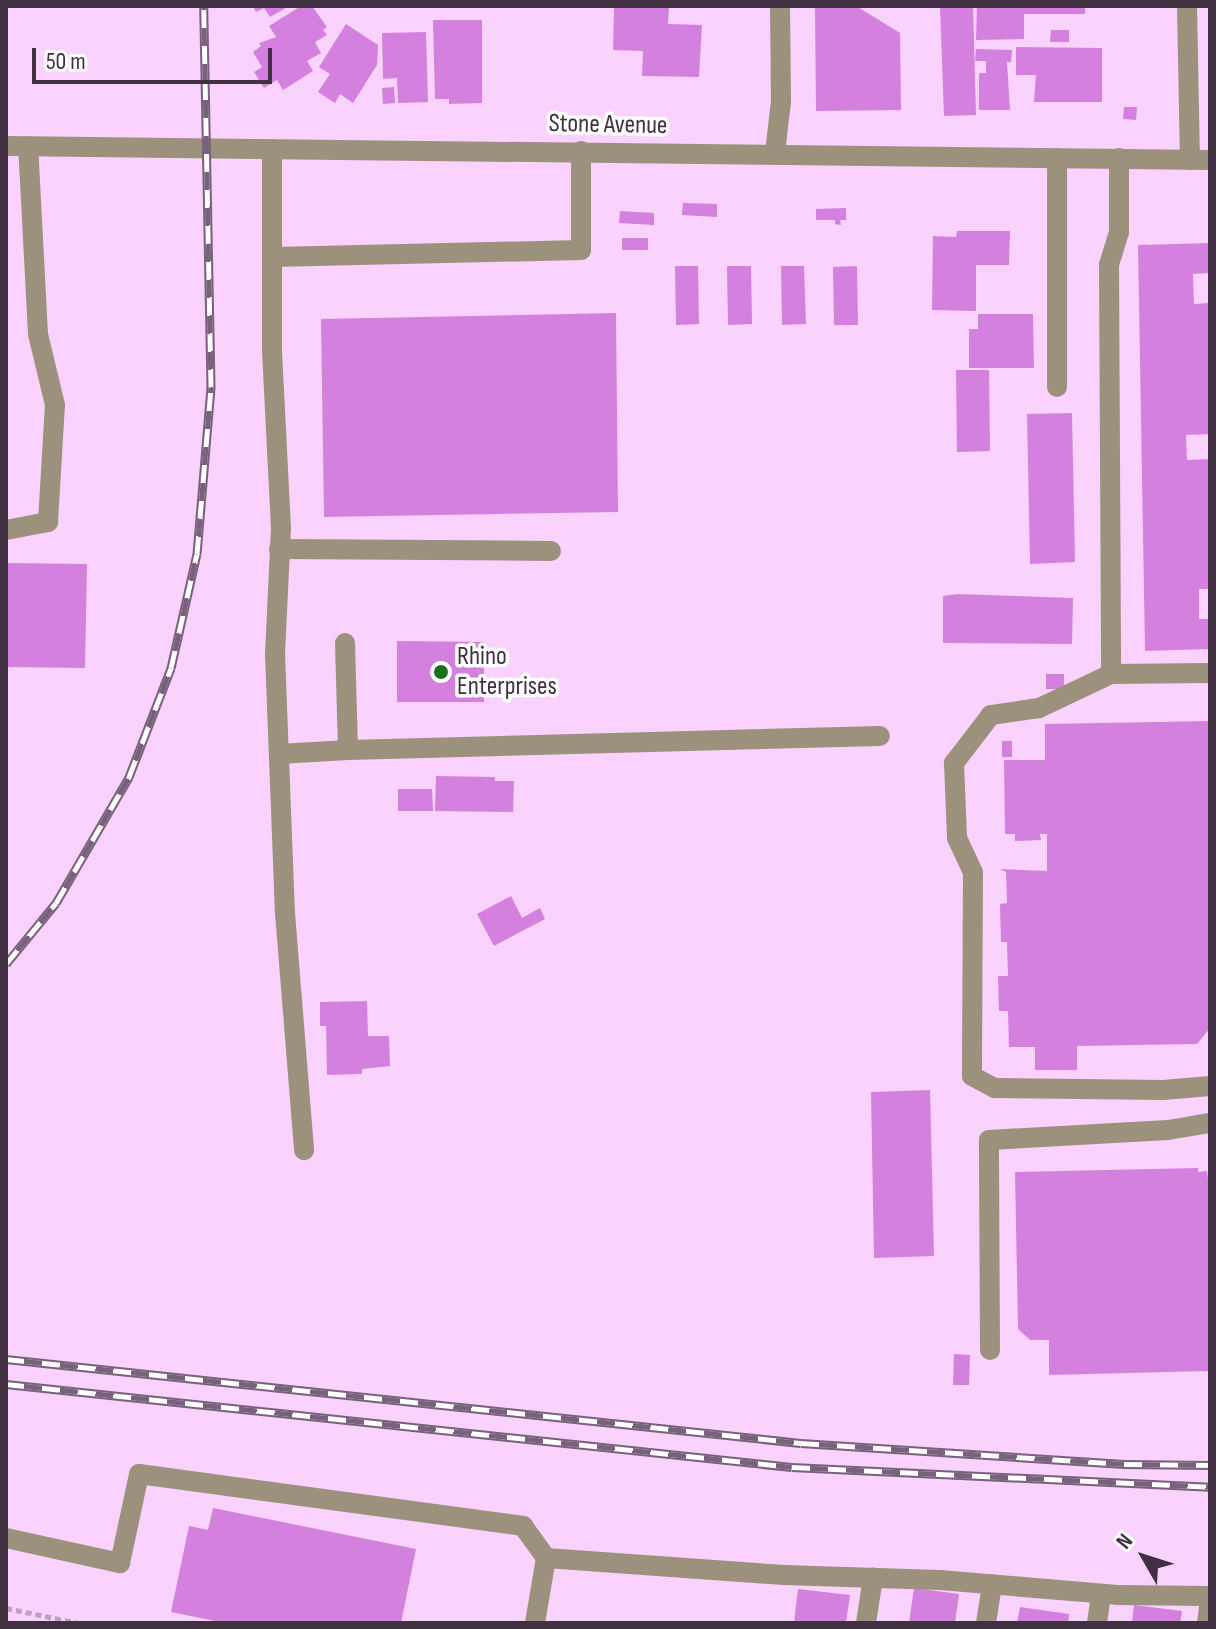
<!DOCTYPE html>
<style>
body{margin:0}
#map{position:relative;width:1216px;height:1629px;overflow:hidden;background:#f9d2fe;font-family:"Sofia Sans Condensed",sans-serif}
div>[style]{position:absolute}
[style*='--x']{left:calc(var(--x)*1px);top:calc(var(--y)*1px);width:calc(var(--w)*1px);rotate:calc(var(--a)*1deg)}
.building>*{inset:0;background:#d380de}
.path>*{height:5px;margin-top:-2.5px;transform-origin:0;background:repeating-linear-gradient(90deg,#bf9fc2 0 6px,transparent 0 10px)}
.minor>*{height:20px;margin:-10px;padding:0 10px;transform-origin:10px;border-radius:10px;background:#9c917c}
.rail>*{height:9px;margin-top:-4.5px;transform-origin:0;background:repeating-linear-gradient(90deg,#fff 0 18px,#78617a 0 36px);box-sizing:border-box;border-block:2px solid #78617a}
.dots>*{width:22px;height:22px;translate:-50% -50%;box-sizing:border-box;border:4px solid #fff;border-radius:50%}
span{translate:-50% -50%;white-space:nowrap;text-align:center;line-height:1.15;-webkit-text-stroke:7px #fff;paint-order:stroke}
.street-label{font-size:26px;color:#403041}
.poi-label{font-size:26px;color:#403041}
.left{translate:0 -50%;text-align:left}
.frame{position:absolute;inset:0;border:8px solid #403041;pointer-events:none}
.north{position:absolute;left:1104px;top:1517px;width:80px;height:80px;-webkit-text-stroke:6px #fff;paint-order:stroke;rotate:309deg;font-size:22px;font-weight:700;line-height:32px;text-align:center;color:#403041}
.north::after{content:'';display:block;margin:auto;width:28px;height:36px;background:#403041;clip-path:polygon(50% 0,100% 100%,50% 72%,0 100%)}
.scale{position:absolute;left:32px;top:48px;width:240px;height:36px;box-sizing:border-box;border:4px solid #403041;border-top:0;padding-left:10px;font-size:24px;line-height:28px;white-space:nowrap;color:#403041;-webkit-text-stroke:6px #fff;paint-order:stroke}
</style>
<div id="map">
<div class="building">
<i style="clip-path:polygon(253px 6px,289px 6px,270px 17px,264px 8px,256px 12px)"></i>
<i style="clip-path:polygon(301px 6px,312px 6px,327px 27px,323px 30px,327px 35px,315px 42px,321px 53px,307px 61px,313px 71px,283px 90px,277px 80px,264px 88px,254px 72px,262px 67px,253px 52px,261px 46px,259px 43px,276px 37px,269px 26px)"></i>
<i style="clip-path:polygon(614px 6px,669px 6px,668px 24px,702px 25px,699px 77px,642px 76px,643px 51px,613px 50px)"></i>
<i style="clip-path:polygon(815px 6px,856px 6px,900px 33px,901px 110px,816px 111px)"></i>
<i style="clip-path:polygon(940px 6px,973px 6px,976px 115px,944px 116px)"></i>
<i style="clip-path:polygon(977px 6px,1085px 6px,1085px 14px,1024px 14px,1024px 39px,976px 40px)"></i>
<i style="clip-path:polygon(433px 20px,482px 20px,482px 103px,449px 104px,449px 99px,435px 99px)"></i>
<i style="clip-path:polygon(346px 24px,378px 45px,377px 65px,353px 103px,340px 94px,335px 103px,318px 92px,330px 74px,319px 67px)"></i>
<i style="clip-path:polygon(1051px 30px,1069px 30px,1069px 42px,1050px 42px)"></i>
<i style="clip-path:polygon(426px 32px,428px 102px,398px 103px,397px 78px,383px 79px,382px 33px)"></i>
<i style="clip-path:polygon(1016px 47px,1102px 48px,1102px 102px,1034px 102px,1036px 75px,1016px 75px)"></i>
<i style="clip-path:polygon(976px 49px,1012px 50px,1011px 62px,1007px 62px,1010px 110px,979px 110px,979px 73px,986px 73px,986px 61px,975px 61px)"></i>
<i style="clip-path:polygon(394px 87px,395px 103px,383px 104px,382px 88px)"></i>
<i style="clip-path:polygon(1124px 107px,1137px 107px,1136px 120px,1123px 119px)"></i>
<i style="clip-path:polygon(683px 203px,717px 204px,717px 217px,682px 215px)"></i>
<i style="clip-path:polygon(846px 208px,846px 220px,840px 220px,841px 225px,835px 224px,835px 220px,816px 220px,816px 209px)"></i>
<i style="clip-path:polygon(620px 211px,654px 213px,654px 225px,619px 223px)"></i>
<i style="clip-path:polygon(957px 231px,1010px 231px,1009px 265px,976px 265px,976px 311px,932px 310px,933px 236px,956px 237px)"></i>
<i style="clip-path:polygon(622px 238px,648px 238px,648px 250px,622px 250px)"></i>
<i style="clip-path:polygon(1210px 243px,1210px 273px,1193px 274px,1194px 304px,1210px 303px,1210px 434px,1186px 435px,1187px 460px,1210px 459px,1210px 589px,1199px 589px,1199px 619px,1210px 619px,1210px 649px,1145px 651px,1138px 245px)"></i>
<i style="clip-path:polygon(675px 266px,698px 266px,699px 324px,676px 325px)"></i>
<i style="clip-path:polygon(727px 266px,751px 266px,752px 324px,728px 325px)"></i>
<i style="clip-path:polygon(781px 266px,804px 266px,806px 324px,782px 325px)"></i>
<i style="clip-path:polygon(857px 266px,858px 325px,834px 325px,833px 267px)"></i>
<i style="clip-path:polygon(616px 313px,618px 512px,324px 517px,321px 319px)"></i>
<i style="clip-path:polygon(978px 314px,1033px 314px,1034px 368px,969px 368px,969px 329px,978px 329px)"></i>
<i style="clip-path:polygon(956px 370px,989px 370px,990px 451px,957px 452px)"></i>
<i style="clip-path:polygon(1072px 413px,1075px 562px,1030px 564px,1027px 414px)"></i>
<i style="clip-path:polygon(6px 563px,87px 564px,85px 668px,6px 667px)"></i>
<i style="clip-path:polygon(957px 594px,1073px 598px,1072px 644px,943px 643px,943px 596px)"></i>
<i style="clip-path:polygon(397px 641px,484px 642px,484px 702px,397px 702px)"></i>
<i style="clip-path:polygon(1046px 674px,1064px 674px,1064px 689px,1046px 689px)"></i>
<i style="clip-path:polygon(1210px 721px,1210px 1028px,1197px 1044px,1077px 1046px,1077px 1070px,1035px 1070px,1035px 1047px,1009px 1047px,1008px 1011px,999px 1011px,998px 976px,1008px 976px,1007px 942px,1001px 942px,1000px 904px,1007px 903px,1006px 872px,1000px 869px,1047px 871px,1047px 834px,1040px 834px,1041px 840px,1015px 841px,1015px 834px,1005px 834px,1004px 760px,1045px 760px,1045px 724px)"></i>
<i style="clip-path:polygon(1002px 741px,1012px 741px,1012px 757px,1002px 757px)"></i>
<i style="clip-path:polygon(436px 776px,495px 777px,495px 781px,514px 781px,513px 812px,435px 811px)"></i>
<i style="clip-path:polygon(398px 789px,432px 789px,433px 811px,398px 811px)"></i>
<i style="clip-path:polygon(511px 896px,522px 918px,540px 908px,545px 919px,494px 946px,477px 914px)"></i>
<i style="clip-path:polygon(367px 1001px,368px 1036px,389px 1036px,390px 1066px,362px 1069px,362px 1074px,327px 1075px,326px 1026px,320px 1026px,320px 1002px)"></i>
<i style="clip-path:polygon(930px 1090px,934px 1256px,874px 1258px,871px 1092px)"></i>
<i style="clip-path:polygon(1198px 1168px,1198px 1172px,1207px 1171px,1210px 1196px,1208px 1371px,1049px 1375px,1049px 1340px,1030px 1340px,1018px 1329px,1015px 1172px)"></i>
<i style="clip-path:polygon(954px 1354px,970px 1355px,969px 1385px,953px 1385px)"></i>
<i style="clip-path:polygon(213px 1508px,416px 1549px,401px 1623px,225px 1623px,171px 1612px,189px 1526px,208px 1530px)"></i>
<i style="clip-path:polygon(914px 1588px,959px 1594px,955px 1623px,909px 1623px)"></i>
<i style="clip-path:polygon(798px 1589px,850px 1595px,846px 1623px,794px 1623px)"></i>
<i style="clip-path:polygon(1134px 1605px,1182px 1611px,1180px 1623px,1132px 1623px)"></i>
<i style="clip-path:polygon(1020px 1607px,1069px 1614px,1068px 1623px,1017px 1623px)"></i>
</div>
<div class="path">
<i style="--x:6;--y:1608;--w:75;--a:11.6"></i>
</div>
<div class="minor">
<i style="--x:1187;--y:6;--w:154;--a:88.9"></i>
<i style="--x:6;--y:146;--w:1204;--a:0.67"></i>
<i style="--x:272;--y:149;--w:202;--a:90"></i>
<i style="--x:272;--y:351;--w:176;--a:87.1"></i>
<i style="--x:281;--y:527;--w:127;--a:92.7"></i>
<i style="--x:275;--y:654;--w:259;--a:87.8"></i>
<i style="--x:285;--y:913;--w:238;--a:85.4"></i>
<i style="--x:775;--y:153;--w:52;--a:-83.4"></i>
<i style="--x:781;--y:101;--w:95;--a:-90.6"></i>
<i style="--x:1057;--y:158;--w:229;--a:90"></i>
<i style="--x:1119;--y:158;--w:74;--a:90"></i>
<i style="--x:1119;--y:232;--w:34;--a:107"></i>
<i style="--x:1109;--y:265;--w:409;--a:89.7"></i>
<i style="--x:1111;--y:674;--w:99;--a:-0.6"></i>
<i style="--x:273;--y:257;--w:308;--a:-1.3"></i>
<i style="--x:581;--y:250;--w:99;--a:-90"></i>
<i style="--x:6;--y:530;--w:43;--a:-10.8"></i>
<i style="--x:48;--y:522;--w:117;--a:-86.6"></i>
<i style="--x:55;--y:405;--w:73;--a:-103.5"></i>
<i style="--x:38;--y:334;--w:188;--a:-93"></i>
<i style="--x:279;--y:549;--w:272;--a:0.4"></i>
<i style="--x:1111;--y:674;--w:80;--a:154.7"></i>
<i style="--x:1039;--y:708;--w:49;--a:171.7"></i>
<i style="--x:991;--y:715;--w:61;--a:127.6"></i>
<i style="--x:954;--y:763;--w:75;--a:87.7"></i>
<i style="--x:957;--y:838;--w:38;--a:65"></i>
<i style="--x:973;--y:873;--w:203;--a:90.3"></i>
<i style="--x:972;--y:1076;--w:26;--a:28"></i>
<i style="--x:995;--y:1088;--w:168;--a:0.7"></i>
<i style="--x:1163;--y:1090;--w:47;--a:-4.9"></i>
<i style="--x:348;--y:750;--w:532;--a:-1.51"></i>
<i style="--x:279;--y:754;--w:69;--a:-3.3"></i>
<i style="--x:348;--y:750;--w:107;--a:-91.6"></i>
<i style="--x:990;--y:1350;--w:210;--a:-90.3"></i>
<i style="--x:989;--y:1140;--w:179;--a:-3.2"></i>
<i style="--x:1168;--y:1130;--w:43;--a:-9.5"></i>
<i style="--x:6;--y:1538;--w:117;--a:12.4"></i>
<i style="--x:120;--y:1563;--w:91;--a:-77.9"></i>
<i style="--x:139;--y:1474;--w:388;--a:7.7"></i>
<i style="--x:523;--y:1526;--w:39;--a:54"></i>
<i style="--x:546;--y:1558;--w:66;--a:99.6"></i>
<i style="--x:546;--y:1558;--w:239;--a:4.1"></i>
<i style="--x:784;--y:1575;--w:156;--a:1.8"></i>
<i style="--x:940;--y:1580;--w:178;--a:4.8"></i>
<i style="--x:1117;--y:1595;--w:93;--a:0.6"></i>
<i style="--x:866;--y:1623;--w:46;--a:-81.2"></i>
<i style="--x:986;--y:1623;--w:39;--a:-81"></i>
<i style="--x:1097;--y:1623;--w:29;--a:-82"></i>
<i style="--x:1207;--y:1623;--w:23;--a:-83"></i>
</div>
<div class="rail">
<i style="--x:6;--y:964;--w:79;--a:-50.7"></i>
<i style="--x:56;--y:903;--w:146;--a:-59.9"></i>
<i style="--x:129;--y:777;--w:117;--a:-68.9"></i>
<i style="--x:171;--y:668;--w:117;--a:-77.2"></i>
<i style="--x:197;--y:554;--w:168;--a:-85.2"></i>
<i style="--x:211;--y:387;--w:381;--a:-91.1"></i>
<i style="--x:6;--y:1359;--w:799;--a:6.03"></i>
<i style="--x:801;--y:1443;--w:324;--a:3.7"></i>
<i style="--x:1124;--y:1464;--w:86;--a:0.7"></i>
<i style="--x:6;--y:1384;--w:790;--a:6.03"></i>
<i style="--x:792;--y:1467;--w:418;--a:2.7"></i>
</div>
<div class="dots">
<i style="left:441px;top:672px;background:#1c701a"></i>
</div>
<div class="street-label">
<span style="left:608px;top:125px;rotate:1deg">Stone Avenue</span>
</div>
<div class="poi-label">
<span class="left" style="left:457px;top:672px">Rhino<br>Enterprises</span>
</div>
<div class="frame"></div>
<div class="north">N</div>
<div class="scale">50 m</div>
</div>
